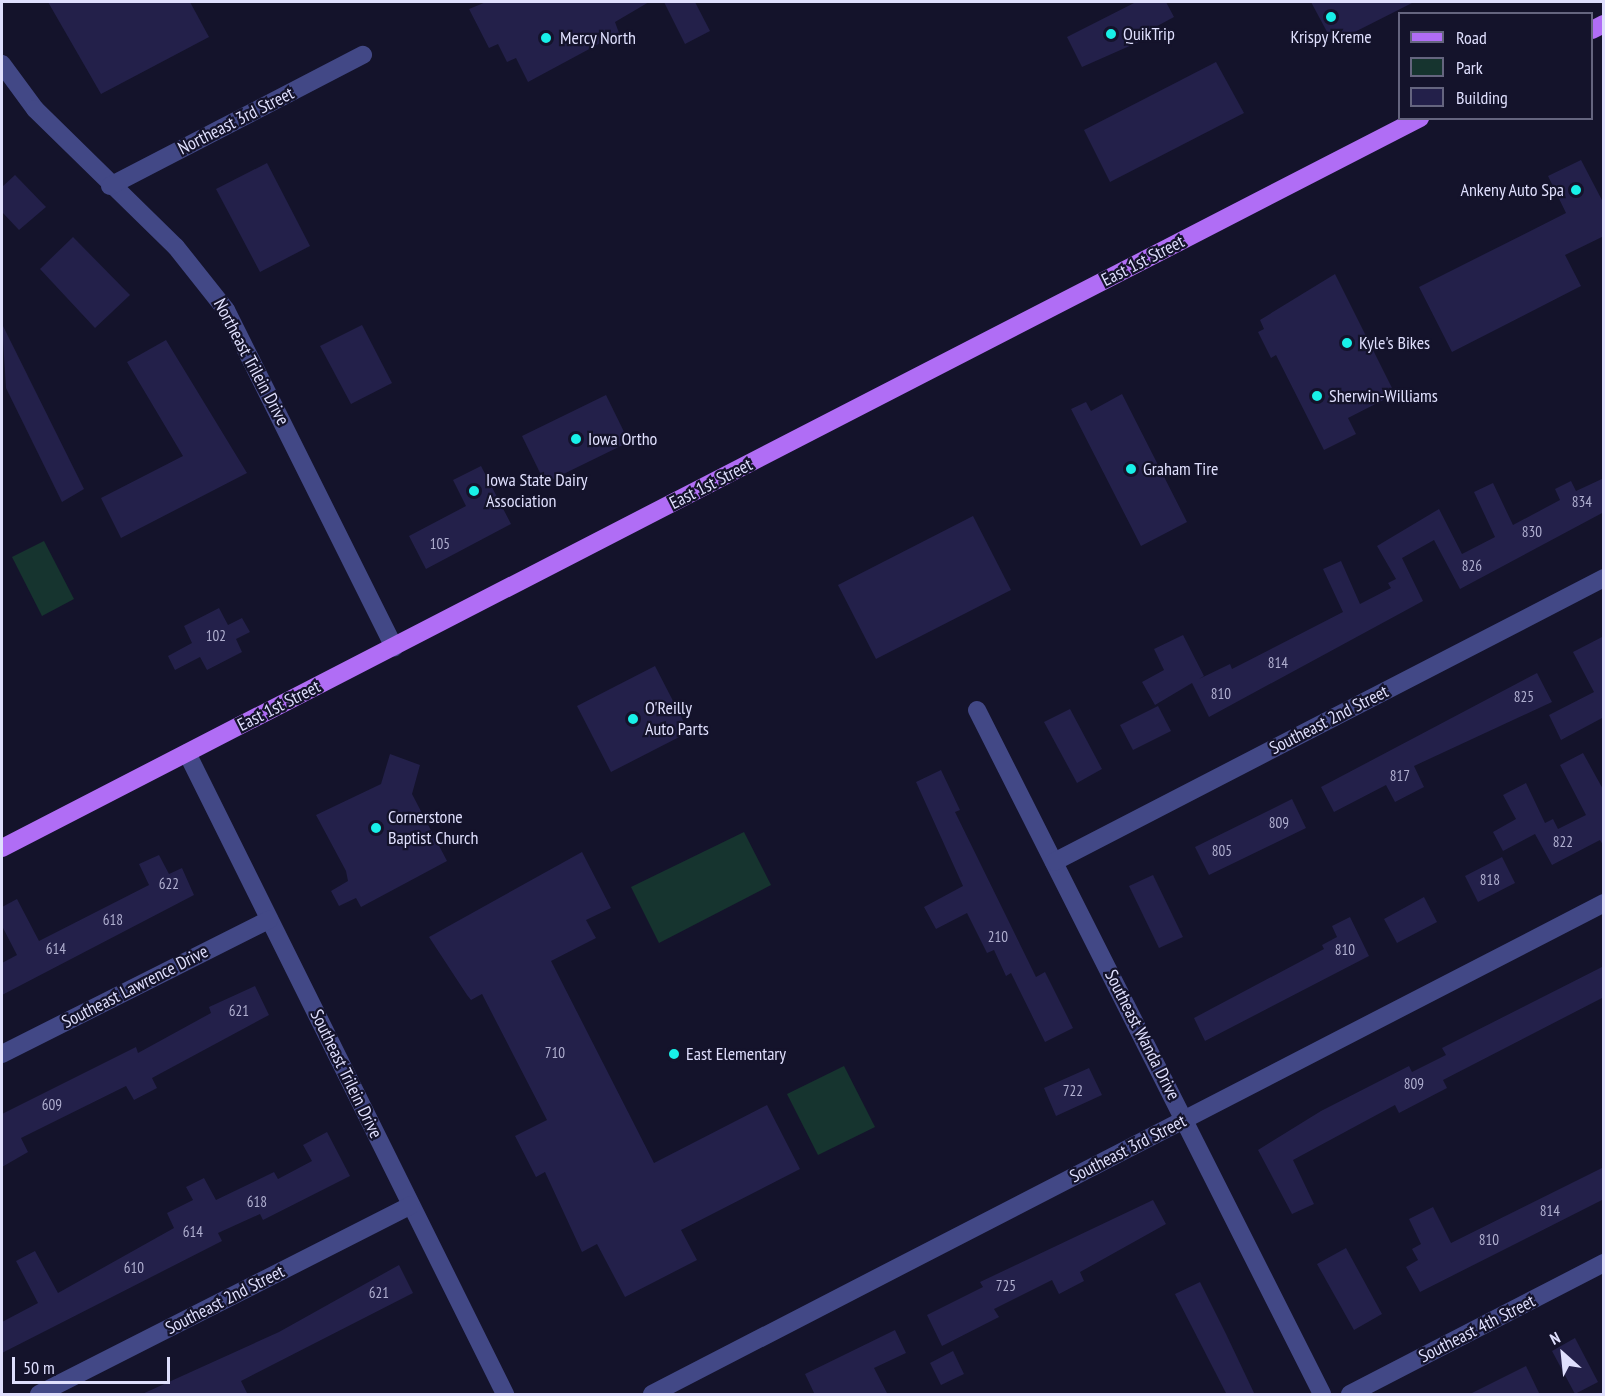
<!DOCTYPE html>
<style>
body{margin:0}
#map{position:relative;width:1605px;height:1396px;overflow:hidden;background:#14132b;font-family:"PT Sans Narrow",sans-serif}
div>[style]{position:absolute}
.green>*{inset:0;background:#16342f}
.building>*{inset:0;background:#23204a}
.minor>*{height:18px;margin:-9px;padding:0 9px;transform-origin:9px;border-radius:9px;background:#424886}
.major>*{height:18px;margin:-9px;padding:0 9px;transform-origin:9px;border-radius:9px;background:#b06df5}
.dots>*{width:16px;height:16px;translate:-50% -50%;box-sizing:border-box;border:3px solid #14132b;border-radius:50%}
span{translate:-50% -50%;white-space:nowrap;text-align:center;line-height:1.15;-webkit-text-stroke:4.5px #14132b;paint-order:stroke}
.number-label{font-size:15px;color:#b0afd0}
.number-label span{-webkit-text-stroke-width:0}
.poi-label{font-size:18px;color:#dfdffd}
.left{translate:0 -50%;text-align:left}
.right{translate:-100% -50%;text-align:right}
.street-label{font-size:18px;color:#dfdffd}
.frame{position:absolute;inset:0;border:3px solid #dfdffd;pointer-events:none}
.legend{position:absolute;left:1398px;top:12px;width:195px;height:108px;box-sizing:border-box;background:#14132b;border:2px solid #65657f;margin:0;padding:8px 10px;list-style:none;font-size:18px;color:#dfdffd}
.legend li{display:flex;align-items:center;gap:12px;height:30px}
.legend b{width:30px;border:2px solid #65657f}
.north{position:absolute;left:1533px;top:1324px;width:60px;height:60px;-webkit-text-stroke:4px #14132b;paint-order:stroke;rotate:333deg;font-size:16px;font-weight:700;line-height:24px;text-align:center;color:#dfdffd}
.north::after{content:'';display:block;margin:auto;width:21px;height:27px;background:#dfdffd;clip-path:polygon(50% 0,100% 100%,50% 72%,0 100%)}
.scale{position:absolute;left:12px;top:1357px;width:158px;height:27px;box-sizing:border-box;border:3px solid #dfdffd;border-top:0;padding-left:8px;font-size:18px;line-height:21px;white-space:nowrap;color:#dfdffd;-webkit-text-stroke:4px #14132b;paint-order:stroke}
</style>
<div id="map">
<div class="green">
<div style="clip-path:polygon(44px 541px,74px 599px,42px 616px,12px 557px)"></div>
<div style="clip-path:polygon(744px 832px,771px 885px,659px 943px,631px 887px)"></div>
<div style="clip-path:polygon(844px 1066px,875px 1127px,818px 1155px,787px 1094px)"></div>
</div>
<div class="building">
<div style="clip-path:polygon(48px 2px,190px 2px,209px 37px,101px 94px)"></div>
<div style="clip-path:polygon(486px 2px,649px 2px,615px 22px,619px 33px,528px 82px,516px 58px,507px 62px,498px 44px,489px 48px,469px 9px)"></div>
<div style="clip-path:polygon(664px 2px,695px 2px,710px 31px,685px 44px)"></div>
<div style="clip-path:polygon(1136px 2px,1166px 2px,1174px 17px,1148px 31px,1150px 37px,1082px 67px,1067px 37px)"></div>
<div style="clip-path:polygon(1311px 2px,1414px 2px,1333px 43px)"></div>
<div style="clip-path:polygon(1216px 62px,1244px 113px,1110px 182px,1084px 130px)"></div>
<div style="clip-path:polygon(1581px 160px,1604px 204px,1604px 236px,1565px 255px,1581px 286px,1452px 352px,1419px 287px,1566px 213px,1548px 176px)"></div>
<div style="clip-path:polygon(267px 163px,310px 246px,260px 272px,216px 189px)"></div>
<div style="clip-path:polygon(15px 175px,46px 207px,19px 230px,2px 212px,2px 187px)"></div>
<div style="clip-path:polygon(73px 237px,130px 295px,95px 328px,40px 269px)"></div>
<div style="clip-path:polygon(1335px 274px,1395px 394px,1348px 418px,1356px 434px,1324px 450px,1276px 355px,1271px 358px,1258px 332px,1264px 329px,1260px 320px)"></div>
<div style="clip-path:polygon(2px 324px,84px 489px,62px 502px,6px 388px)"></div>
<div style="clip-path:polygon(362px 325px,392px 383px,351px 404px,320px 346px)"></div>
<div style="clip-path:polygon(166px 340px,247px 473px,121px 538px,101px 498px,183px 456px,127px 362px)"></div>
<div style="clip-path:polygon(1122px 394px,1187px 522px,1141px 546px,1071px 409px,1086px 402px,1091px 411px)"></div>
<div style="clip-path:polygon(606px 395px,629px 442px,545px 483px,522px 436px)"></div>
<div style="clip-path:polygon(481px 466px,511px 524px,426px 569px,409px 536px,466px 506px,453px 480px)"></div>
<div style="clip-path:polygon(1604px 478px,1604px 512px,1460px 589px,1434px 540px,1402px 558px,1423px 601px,1209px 717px,1192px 683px,1155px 705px,1142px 682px,1164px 670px,1154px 649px,1183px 635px,1204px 676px,1199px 679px,1230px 664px,1232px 669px,1343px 612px,1323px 569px,1341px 561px,1360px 604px,1391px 588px,1388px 583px,1396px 579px,1377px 546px,1439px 509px,1462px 554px,1495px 537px,1474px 492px,1493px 483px,1513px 525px,1560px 500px,1555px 489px,1571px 481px,1576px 491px)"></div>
<div style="clip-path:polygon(973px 516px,1011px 590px,876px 659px,838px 585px)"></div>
<div style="clip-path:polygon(219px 608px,228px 625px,242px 618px,250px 632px,236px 639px,242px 652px,207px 670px,200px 657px,175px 670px,168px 656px,192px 643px,184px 626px)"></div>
<div style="clip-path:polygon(1604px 636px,1604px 717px,1561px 740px,1549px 715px,1594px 692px,1573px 652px)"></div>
<div style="clip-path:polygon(655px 666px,689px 732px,611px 772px,577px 706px)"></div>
<div style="clip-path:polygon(1537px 673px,1552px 702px,1414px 766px,1424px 787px,1395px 802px,1386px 785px,1334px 812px,1321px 787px)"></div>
<div style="clip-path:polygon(1158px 706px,1171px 731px,1133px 750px,1120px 725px)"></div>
<div style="clip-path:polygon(1070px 709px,1102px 769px,1077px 783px,1044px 722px)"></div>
<div style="clip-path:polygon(1583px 753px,1604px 791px,1604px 847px,1600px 840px,1552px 865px,1535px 834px,1503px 851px,1493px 832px,1516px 819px,1503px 795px,1526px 783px,1545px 823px,1553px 819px,1558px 829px,1586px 815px,1560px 765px)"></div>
<div style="clip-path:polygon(390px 754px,420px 765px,412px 794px,447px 861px,361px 907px,356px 898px,339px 906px,331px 891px,348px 881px,346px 871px,316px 815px,381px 784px)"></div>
<div style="clip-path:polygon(941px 770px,960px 810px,955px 812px,1036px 977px,1045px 972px,1073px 1028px,1045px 1042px,1011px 973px,1006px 976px,994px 950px,987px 953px,967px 913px,936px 929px,924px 907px,963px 886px,916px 782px)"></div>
<div style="clip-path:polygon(1292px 799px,1306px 828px,1209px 875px,1195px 847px)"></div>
<div style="clip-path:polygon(582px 852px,611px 908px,586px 920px,596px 938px,551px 961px,654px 1163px,767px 1105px,800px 1169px,681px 1230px,697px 1260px,625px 1297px,597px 1244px,582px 1252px,545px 1172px,536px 1177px,515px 1136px,547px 1120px,482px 994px,471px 1000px,467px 995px,429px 937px)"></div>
<div style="clip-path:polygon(159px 855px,169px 874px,182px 868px,194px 895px,2px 995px,2px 963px,17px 955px,2px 926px,2px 907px,17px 899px,39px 941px,149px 885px,139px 864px)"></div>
<div style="clip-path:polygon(1502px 857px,1515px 883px,1478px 902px,1465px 876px)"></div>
<div style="clip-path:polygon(1153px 875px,1183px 937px,1159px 948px,1129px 886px)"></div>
<div style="clip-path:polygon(1424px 897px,1437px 922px,1397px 943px,1384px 919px)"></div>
<div style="clip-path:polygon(1350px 917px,1369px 956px,1205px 1041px,1194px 1018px,1324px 949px,1322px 945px,1337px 937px,1332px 926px)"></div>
<div style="clip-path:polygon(1604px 966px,1604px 997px,1443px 1080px,1447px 1088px,1399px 1113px,1395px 1105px,1293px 1160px,1314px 1204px,1292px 1214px,1258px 1150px,1321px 1111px,1409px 1066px,1412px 1072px,1446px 1055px,1442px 1048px)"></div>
<div style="clip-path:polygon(255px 986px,269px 1015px,152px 1078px,157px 1088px,134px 1100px,126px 1086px,21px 1138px,28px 1152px,2px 1167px,2px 1114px,136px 1047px,138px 1053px,211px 1013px,209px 1007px)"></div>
<div style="clip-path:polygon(1089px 1068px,1102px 1095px,1056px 1116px,1044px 1088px)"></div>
<div style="clip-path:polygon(327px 1132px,350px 1176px,263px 1220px,260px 1214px,218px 1233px,222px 1241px,2px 1353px,2px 1322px,38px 1303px,16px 1261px,35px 1251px,58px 1293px,174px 1228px,167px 1213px,193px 1200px,186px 1187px,204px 1178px,216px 1200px,274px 1172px,278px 1179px,312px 1161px,303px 1145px)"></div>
<div style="clip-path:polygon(1604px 1167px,1604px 1199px,1420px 1292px,1406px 1267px,1418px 1260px,1412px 1249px,1421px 1244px,1409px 1219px,1433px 1207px,1451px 1243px)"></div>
<div style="clip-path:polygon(1153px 1200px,1166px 1224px,1080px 1272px,1084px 1281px,1059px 1294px,1052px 1280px,994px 1309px,999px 1317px,942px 1346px,927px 1315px,983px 1287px,980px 1282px)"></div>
<div style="clip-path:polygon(1346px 1248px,1382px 1314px,1354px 1330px,1317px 1264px)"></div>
<div style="clip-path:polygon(399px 1265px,413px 1293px,241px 1381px,248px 1395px,140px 1395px,279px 1332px)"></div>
<div style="clip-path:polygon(1200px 1282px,1226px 1334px,1255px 1395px,1227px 1395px,1175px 1294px)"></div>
<div style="clip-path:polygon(895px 1330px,906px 1353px,874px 1368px,888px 1395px,815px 1395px,805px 1374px)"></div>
<div style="clip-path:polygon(1575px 1338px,1598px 1382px,1575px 1394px,1552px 1351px)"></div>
<div style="clip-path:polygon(953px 1351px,964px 1374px,941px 1385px,930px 1363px)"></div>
<div style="clip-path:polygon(1526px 1366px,1540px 1395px,1468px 1395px)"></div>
</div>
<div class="minor">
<div style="left:2px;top:64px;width:56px;rotate:53.7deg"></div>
<div style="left:35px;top:109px;width:197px;rotate:44.4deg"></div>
<div style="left:176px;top:247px;width:80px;rotate:51.6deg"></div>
<div style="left:226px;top:310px;width:377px;rotate:63.5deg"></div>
<div style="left:110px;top:186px;width:285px;rotate:-27.4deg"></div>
<div style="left:977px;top:710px;width:766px;rotate:63.23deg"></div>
<div style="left:187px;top:753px;width:716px;rotate:63.61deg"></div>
<div style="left:1054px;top:862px;width:619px;rotate:-27.31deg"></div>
<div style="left:2px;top:1054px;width:299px;rotate:-26.7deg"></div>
<div style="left:39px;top:1394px;width:417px;rotate:-26.9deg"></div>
<div style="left:652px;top:1394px;width:1071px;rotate:-27.28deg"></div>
<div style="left:1350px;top:1394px;width:286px;rotate:-27.3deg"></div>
</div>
<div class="major">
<div style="left:1592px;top:30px;width:13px;rotate:-27deg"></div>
<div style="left:2px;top:848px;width:1595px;rotate:-27.24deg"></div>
</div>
<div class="dots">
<div style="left:1331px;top:17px;background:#18f0e8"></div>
<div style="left:1111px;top:34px;background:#18f0e8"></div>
<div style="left:546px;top:38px;background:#18f0e8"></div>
<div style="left:1576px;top:190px;background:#18f0e8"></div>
<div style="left:1347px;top:343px;background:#18f0e8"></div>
<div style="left:1317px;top:396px;background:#18f0e8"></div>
<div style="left:576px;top:439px;background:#18f0e8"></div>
<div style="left:1131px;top:469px;background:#18f0e8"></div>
<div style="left:474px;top:491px;background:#18f0e8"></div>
<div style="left:633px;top:719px;background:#18f0e8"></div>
<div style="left:376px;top:828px;background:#18f0e8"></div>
<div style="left:674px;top:1054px;background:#18f0e8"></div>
</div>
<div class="number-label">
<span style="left:1582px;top:502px">834</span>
<span style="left:1532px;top:532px">830</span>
<span style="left:440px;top:544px">105</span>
<span style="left:1472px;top:566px">826</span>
<span style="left:216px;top:636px">102</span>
<span style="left:1278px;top:663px">814</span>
<span style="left:1221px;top:694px">810</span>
<span style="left:1524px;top:697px">825</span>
<span style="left:1400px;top:776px">817</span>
<span style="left:1279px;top:823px">809</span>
<span style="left:1563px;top:842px">822</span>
<span style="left:1222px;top:851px">805</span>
<span style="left:1490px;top:880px">818</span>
<span style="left:169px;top:884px">622</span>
<span style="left:113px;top:920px">618</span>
<span style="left:998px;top:937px">210</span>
<span style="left:56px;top:949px">614</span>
<span style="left:1345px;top:950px">810</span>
<span style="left:239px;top:1011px">621</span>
<span style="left:555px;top:1053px">710</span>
<span style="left:1414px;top:1084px">809</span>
<span style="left:1073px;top:1091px">722</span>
<span style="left:52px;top:1105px">609</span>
<span style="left:257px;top:1202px">618</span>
<span style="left:1550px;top:1211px">814</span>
<span style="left:193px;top:1232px">614</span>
<span style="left:1489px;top:1240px">810</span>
<span style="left:134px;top:1268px">610</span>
<span style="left:1006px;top:1286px">725</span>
<span style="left:379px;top:1293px">621</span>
</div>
<div class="poi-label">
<span class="left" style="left:1123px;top:34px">QuikTrip</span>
<span style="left:1331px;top:37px">Krispy Kreme</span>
<span class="left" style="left:560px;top:38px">Mercy North</span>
<span class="right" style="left:1564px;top:190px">Ankeny Auto Spa</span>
<span class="left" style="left:1359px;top:343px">Kyle's Bikes</span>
<span class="left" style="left:1329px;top:396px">Sherwin-Williams</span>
<span class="left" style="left:588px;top:439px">Iowa Ortho</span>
<span class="left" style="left:1143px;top:469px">Graham Tire</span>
<span class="left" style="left:486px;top:491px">Iowa State Dairy<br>Association</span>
<span class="left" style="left:645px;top:719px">O'Reilly<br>Auto Parts</span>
<span class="left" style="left:388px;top:828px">Cornerstone<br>Baptist Church</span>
<span class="left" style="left:686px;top:1054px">East Elementary</span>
</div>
<div class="street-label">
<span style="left:236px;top:121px;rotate:-27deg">Northeast 3rd Street</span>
<span style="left:1143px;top:261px;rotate:-27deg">East 1st Street</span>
<span style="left:251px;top:362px;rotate:62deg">Northeast Trilein Drive</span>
<span style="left:711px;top:484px;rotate:-27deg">East 1st Street</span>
<span style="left:279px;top:706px;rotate:-27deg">East 1st Street</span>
<span style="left:1329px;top:720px;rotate:-27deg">Southeast 2nd Street</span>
<span style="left:135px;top:987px;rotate:-27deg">Southeast Lawrence Drive</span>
<span style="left:1142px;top:1035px;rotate:63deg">Southeast Wanda Drive</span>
<span style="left:346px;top:1074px;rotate:64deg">Southeast Trilein Drive</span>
<span style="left:1128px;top:1149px;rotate:-27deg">Southeast 3rd Street</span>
<span style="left:225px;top:1300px;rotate:-27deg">Southeast 2nd Street</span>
<span style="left:1477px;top:1329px;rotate:-27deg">Southeast 4th Street</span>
</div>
<div class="frame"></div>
<ul class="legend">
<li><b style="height:8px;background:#b06df5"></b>Road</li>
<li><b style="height:16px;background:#16342f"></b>Park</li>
<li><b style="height:16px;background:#23204a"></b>Building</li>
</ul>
<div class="north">N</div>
<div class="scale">50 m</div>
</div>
